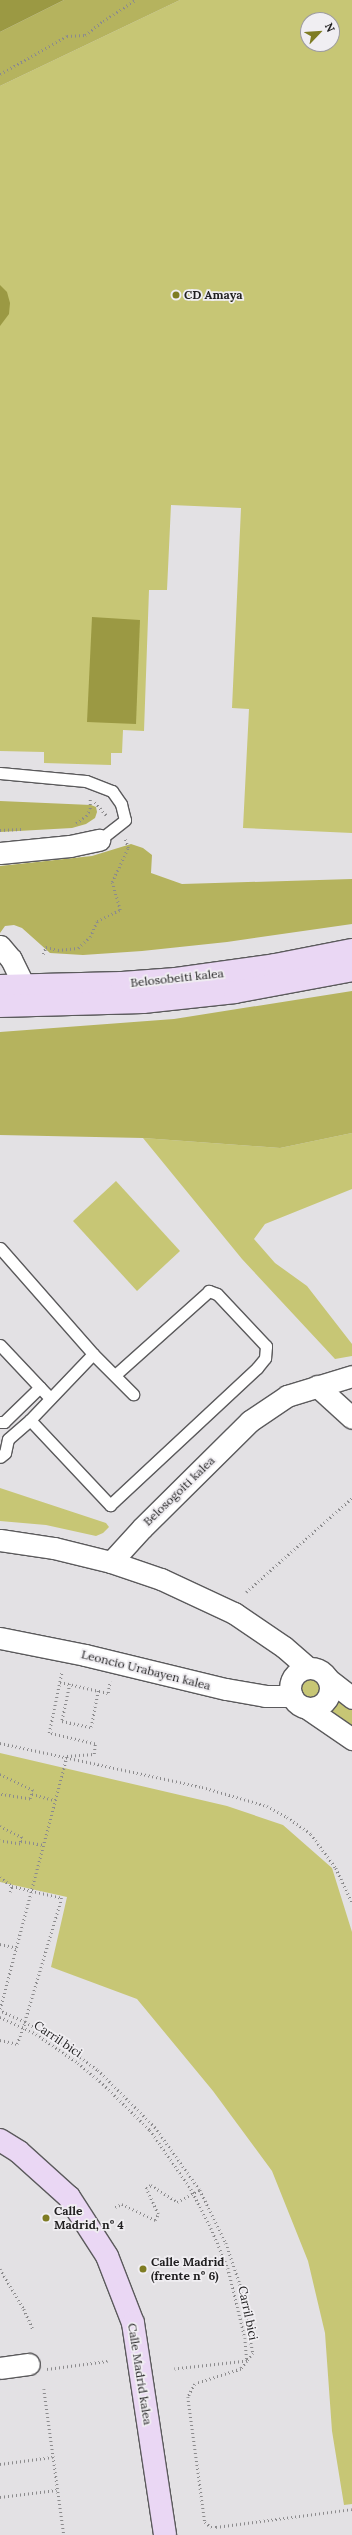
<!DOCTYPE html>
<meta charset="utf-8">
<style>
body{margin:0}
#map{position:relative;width:352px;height:2535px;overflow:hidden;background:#e3e1e4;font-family:Lora,serif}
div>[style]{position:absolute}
.green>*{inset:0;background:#c7c675}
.round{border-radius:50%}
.forest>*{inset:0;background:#b5b35e}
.water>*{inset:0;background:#9b9943}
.path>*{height:2.5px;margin-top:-1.25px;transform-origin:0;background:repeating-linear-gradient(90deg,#8c8b8d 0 1px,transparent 0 4px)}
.roads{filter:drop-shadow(1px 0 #5b5a5c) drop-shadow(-1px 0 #5b5a5c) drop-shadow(0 1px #5b5a5c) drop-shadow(0 -1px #5b5a5c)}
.lane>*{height:11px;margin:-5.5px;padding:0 5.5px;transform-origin:5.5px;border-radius:5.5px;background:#fff}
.street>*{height:21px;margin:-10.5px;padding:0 10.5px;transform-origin:10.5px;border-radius:10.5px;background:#fff}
.street>.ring{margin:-10.5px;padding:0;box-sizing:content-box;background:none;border:21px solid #fff;border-radius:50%}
.secondary>*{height:22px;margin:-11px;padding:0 11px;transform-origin:11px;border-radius:11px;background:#ead7f4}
.dots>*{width:11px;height:11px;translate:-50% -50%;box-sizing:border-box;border:2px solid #f0eef2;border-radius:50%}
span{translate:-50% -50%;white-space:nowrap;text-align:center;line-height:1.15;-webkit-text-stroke:3.5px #f0eef2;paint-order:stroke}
.poi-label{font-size:12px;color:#201f20;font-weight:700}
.left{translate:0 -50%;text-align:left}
.street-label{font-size:12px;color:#201f20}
.north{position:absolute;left:300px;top:12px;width:40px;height:40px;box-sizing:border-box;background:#f0eef2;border:1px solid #9d9b9e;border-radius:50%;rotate:65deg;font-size:11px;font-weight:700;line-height:16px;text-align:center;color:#201f20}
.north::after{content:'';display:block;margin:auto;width:14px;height:18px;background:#7e7c23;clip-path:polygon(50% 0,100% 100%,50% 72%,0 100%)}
</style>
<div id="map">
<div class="green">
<div style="clip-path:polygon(evenodd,180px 0,352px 0,352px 833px,243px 828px,249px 709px,232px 708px,241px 508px,171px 505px,167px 590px,149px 590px,144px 731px,123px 730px,122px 753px,111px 753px,111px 765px,44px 763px,44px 752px,0 751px,0 86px,180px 0,308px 20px,332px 20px,332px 44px,308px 44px,308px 20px)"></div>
<div style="clip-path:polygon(352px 1133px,352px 1189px,265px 1224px,254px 1239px,275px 1263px,307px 1286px,352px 1344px,352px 1356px,335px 1359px,242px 1259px,143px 1138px,280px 1148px)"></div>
<div style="clip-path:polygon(116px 1181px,180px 1251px,137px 1291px,73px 1221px)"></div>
<div style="clip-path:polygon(0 1488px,106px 1523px,109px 1527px,103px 1533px,96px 1536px,46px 1525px,0 1521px)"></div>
<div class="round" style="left:299px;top:1677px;width:22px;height:22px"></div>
<div style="clip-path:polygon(341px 1699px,352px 1708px,352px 1733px,328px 1715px)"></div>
<div style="clip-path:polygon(0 1753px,227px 1806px,283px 1825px,332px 1868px,352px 1932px,352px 2504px,344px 2505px,332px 2431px,325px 2333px,308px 2261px,272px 2171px,213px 2091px,137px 1999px,51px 1967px,67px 1897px,0 1882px)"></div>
</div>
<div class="forest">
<div style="clip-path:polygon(64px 0,180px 0,0 86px,0 32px)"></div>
<div style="clip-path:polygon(0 801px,91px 805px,96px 807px,97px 812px,95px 818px,86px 824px,72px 828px,0 832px)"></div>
<div style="clip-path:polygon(131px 844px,143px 848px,152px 855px,151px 873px,182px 884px,352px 879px,352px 924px,227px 942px,142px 951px,83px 955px,50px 953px,22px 928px,14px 925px,5px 926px,0 933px,0 866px,92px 856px)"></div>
<div style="clip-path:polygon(352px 991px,352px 1133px,280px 1148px,143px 1138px,0 1135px,0 1032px,174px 1019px)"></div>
</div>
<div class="water">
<div style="clip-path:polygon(0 0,64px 0,0 32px)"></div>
<div style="clip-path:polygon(0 285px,7px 292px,10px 303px,9px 314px,0 326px)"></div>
<div style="clip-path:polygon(92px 617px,140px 620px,136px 724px,87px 722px)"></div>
</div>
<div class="path">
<div style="left:0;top:74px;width:77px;rotate:-29.6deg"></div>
<div style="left:67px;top:36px;width:18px;rotate:-3deg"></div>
<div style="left:85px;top:35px;width:23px;rotate:-38deg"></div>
<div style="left:103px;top:21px;width:38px;rotate:-33deg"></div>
<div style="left:95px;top:802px;width:18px;rotate:49deg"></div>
<div style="left:76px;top:823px;width:12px;rotate:-35deg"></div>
<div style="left:86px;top:816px;width:8px;rotate:-60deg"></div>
<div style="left:90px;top:809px;width:10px;rotate:-90deg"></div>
<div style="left:0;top:830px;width:21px;rotate:-3deg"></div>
<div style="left:43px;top:954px;width:8px;rotate:-67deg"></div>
<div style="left:46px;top:947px;width:12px;rotate:14deg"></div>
<div style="left:58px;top:950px;width:20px;rotate:-6deg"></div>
<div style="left:78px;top:948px;width:16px;rotate:-43deg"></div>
<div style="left:90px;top:937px;width:17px;rotate:-66deg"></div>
<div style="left:97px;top:921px;width:25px;rotate:-26deg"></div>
<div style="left:120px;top:910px;width:29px;rotate:-106deg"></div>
<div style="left:112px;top:882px;width:38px;rotate:-65deg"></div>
<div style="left:128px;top:848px;width:9px;rotate:-108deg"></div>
<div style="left:246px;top:1592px;width:142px;rotate:-41.6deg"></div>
<div style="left:60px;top:1682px;width:49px;rotate:12.9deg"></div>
<div style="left:108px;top:1693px;width:12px;rotate:-81deg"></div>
<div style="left:70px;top:1684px;width:38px;rotate:102deg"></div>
<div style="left:62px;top:1721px;width:30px;rotate:12deg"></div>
<div style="left:91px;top:1727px;width:37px;rotate:-79deg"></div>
<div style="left:0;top:1743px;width:207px;rotate:12.3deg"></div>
<div style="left:202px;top:1787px;width:68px;rotate:16.3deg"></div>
<div style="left:267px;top:1806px;width:23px;rotate:29deg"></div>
<div style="left:287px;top:1817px;width:29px;rotate:35deg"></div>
<div style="left:311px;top:1834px;width:42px;rotate:53.7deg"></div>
<div style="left:336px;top:1868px;width:38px;rotate:65deg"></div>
<div style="left:0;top:1774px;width:37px;rotate:26deg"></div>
<div style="left:33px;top:1790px;width:9px;rotate:108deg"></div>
<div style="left:30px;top:1799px;width:30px;rotate:-171deg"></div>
<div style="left:32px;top:1794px;width:24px;rotate:15deg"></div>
<div style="left:0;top:1826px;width:25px;rotate:27deg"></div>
<div style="left:22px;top:1837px;width:7px;rotate:106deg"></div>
<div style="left:20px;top:1844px;width:20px;rotate:-171deg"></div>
<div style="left:21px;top:1841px;width:22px;rotate:10deg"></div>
<div style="left:0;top:1877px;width:15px;rotate:37deg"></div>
<div style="left:12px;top:1886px;width:51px;rotate:13.5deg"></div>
<div style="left:62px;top:1898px;width:129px;rotate:106.6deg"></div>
<div style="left:25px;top:2022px;width:27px;rotate:-156deg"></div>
<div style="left:10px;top:1892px;width:6px;rotate:-72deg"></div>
<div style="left:0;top:1944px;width:17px;rotate:13deg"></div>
<div style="left:0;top:2009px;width:262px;rotate:-75.2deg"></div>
<div style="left:67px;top:1756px;width:27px;rotate:-4deg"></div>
<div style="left:94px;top:1754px;width:10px;rotate:-84deg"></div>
<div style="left:95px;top:1744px;width:47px;rotate:-166.6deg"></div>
<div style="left:49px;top:1733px;width:63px;rotate:-78.2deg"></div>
<div style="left:0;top:2017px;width:40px;rotate:25deg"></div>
<div style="left:36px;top:2034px;width:51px;rotate:34.6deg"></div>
<div style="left:78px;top:2063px;width:33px;rotate:40deg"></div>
<div style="left:103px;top:2084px;width:66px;rotate:44.4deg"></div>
<div style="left:150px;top:2130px;width:72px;rotate:55.2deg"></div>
<div style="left:191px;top:2189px;width:44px;rotate:62.9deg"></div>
<div style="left:211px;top:2228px;width:43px;rotate:67deg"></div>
<div style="left:228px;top:2268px;width:72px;rotate:76.3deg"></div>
<div style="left:245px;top:2338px;width:23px;rotate:85deg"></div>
<div style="left:247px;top:2361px;width:10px;rotate:127deg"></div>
<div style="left:241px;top:2369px;width:48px;rotate:161.9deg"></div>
<div style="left:195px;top:2384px;width:15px;rotate:118deg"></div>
<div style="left:188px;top:2397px;width:126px;rotate:82.3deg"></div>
<div style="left:205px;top:2522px;width:8px;rotate:40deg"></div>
<div style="left:211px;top:2527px;width:5px"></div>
<div style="left:216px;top:2527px;width:137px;rotate:-7.5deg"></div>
<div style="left:0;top:2040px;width:17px;rotate:13deg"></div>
<div style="left:17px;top:2044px;width:23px;rotate:-70deg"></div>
<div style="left:25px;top:2022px;width:30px;rotate:28deg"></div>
<div style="left:51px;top:2036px;width:58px;rotate:35.9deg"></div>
<div style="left:98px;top:2070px;width:81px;rotate:45deg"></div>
<div style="left:155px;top:2127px;width:77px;rotate:54.5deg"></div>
<div style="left:200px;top:2190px;width:59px;rotate:63.9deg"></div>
<div style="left:226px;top:2243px;width:43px;rotate:71.1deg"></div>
<div style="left:240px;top:2284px;width:70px;rotate:79.3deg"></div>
<div style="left:253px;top:2353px;width:10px;rotate:127deg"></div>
<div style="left:247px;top:2361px;width:73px;rotate:173.7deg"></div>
<div style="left:115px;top:2207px;width:8px;rotate:-23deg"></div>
<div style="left:122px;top:2204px;width:37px;rotate:26deg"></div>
<div style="left:155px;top:2220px;width:7px;rotate:-63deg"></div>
<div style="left:158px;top:2214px;width:29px;rotate:-115deg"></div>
<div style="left:146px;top:2188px;width:6px;rotate:-31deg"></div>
<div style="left:151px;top:2185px;width:31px;rotate:33deg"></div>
<div style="left:177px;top:2202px;width:26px;rotate:-28deg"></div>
<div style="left:0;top:2269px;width:47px;rotate:59deg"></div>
<div style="left:24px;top:2309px;width:22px;rotate:66deg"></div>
<div style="left:47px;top:2369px;width:61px;rotate:-7.6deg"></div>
<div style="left:44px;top:2389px;width:147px;rotate:82.2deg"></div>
<div style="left:0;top:2464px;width:53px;rotate:-7.5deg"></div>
<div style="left:0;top:2497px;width:57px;rotate:-7deg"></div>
</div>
<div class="roads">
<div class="lane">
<div style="left:0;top:773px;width:86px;rotate:5.3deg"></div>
<div style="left:86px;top:781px;width:28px;rotate:21deg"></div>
<div style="left:112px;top:791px;width:16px;rotate:55deg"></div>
<div style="left:121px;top:804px;width:16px;rotate:76deg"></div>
<div style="left:125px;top:820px;width:33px;rotate:142deg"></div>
<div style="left:0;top:1248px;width:141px;rotate:48.7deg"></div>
<div style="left:93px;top:1354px;width:91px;rotate:133.7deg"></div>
<div style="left:30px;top:1420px;width:29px;rotate:139deg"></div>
<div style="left:8px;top:1439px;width:14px;rotate:102deg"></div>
<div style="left:5px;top:1453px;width:6px;rotate:141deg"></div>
<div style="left:0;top:1345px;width:73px;rotate:46.7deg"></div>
<div style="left:93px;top:1354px;width:57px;rotate:45deg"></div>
<div style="left:30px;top:1420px;width:117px;rotate:46.7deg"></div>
<div style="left:110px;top:1505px;width:201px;rotate:-43deg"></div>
<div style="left:257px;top:1368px;width:13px;rotate:-51deg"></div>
<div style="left:265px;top:1358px;width:12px;rotate:-85deg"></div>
<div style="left:266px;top:1346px;width:71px;rotate:-133.3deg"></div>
<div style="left:217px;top:1294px;width:9px;rotate:-159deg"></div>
<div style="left:209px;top:1291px;width:126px;rotate:138.2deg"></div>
<div style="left:0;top:1422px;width:4px"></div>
<div style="left:4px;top:1422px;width:50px;rotate:-44.2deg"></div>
</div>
<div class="street">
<div style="left:0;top:853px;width:70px;rotate:-5.7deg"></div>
<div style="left:70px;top:846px;width:30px;rotate:-12deg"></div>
<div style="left:0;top:946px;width:17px;rotate:50deg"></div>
<div style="left:11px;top:959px;width:30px;rotate:64deg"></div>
<div style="left:317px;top:1386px;width:47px;rotate:42.4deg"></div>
<div style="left:0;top:1540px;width:55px;rotate:8.4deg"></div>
<div style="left:54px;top:1548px;width:59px;rotate:13.8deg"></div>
<div style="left:111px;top:1562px;width:53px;rotate:18.8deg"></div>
<div style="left:161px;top:1579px;width:81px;rotate:25deg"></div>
<div style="left:234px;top:1613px;width:60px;rotate:34.2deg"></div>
<div style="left:284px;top:1647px;width:32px;rotate:41deg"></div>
<div style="left:111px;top:1562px;width:46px;rotate:-47.6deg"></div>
<div style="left:142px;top:1528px;width:152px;rotate:-44.7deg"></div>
<div style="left:250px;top:1421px;width:45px;rotate:-34deg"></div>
<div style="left:287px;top:1396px;width:68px;rotate:-17.1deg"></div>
<div style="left:0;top:1638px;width:87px;rotate:11.3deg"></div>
<div style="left:85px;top:1655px;width:145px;rotate:13.6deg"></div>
<div style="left:226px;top:1689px;width:40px;rotate:10deg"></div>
<div style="left:265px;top:1696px;width:27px"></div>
<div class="ring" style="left:290px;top:1668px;width:19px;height:19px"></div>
<div style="left:328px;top:1679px;width:31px;rotate:38deg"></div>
<div style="left:307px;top:1708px;width:55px;rotate:34.6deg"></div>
<div style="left:0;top:2368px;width:29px;rotate:-8deg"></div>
</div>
<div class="secondary">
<div style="left:0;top:986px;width:122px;rotate:-1.4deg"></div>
<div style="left:122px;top:983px;width:54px;rotate:-4.2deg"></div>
<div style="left:176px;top:979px;width:100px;rotate:-8deg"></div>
<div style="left:275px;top:965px;width:78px;rotate:-11deg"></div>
<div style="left:0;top:1006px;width:143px;rotate:-1.6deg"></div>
<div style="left:143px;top:1002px;width:93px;rotate:-6.2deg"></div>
<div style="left:235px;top:992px;width:119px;rotate:-10.6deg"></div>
<div style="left:0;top:2140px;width:22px;rotate:32deg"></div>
<div style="left:19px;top:2152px;width:67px;rotate:42deg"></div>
<div style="left:69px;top:2197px;width:70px;rotate:57.2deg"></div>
<div style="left:107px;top:2256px;width:72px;rotate:68.8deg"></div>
<div style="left:133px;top:2323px;width:214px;rotate:81.4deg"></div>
</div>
</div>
<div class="dots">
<div style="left:176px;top:295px;background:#7e7c23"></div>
<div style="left:46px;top:2218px;background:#7e7c23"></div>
<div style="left:143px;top:2269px;background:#7e7c23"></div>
</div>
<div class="poi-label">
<span class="left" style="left:184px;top:295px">CD Amaya</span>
<span class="left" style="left:54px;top:2218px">Calle<br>Madrid, nº 4</span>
<span class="left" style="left:151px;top:2269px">Calle Madrid<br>(frente nº 6)</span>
</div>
<div class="street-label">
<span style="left:177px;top:978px;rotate:-6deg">Belosobeiti kalea</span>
<span style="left:179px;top:1491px;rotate:-44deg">Belosogoiti kalea</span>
<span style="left:146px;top:1670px;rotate:14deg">Leoncio Urabayen kalea</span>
<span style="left:58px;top:2039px;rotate:34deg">Carril bici</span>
<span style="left:248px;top:2313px;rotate:78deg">Carril bici</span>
<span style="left:140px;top:2374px;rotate:81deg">Calle Madrid kalea</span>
</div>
<div class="north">N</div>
</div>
